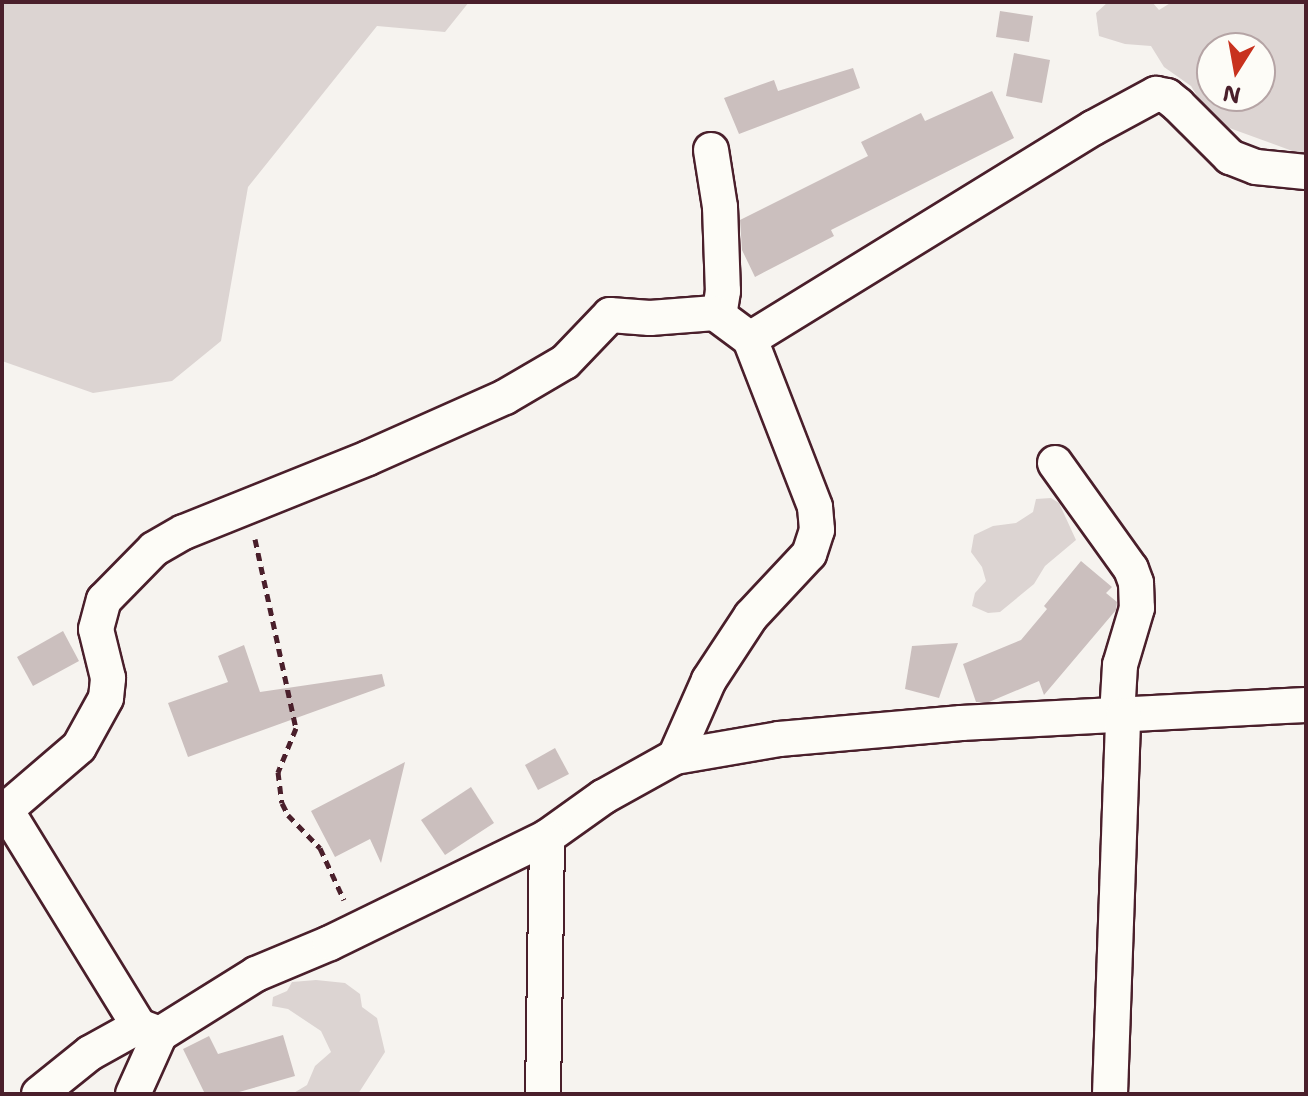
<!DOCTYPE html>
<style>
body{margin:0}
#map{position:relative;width:1308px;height:1096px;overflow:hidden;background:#f6f3ef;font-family:"Shantell Sans",sans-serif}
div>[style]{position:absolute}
.green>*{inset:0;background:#dcd4d2}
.building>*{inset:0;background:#cbbfbe}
.path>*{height:5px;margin-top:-2.5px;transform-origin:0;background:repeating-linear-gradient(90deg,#4a1f2b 0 8px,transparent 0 14px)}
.roads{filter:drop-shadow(2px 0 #4a1f2b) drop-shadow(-2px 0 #4a1f2b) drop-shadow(0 2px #4a1f2b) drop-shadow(0 -2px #4a1f2b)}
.minor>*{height:34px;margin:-17px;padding:0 17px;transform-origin:17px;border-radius:17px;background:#fdfcf7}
span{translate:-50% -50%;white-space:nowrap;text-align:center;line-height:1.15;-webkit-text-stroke:6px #fdfcf7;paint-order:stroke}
.frame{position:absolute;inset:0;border:4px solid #4a1f2b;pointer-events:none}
.north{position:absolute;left:1196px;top:32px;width:80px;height:80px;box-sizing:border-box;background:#fdfcf7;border:2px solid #b5a4a5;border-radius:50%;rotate:191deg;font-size:22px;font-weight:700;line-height:32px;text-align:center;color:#4a1f2b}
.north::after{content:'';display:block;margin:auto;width:28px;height:36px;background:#c8321e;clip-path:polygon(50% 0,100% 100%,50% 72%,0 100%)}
</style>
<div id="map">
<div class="green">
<div style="clip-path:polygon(2px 2px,469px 2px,445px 32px,377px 26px,248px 187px,221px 341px,172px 381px,93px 393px,2px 361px)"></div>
<div style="clip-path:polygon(evenodd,1108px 2px,1152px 2px,1159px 10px,1172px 2px,1306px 2px,1306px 156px,1213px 122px,1191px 86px,1164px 67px,1151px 46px,1125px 44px,1099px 36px,1096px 13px,1108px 2px,1212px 48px,1260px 48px,1260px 96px,1212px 96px,1212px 48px)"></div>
<div style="clip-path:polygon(1051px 498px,1059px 503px,1076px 540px,1045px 566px,1034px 584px,1000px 612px,988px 613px,972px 606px,975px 593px,986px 581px,982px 567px,971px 552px,974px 535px,993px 526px,1016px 523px,1033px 512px,1036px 499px)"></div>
<div style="clip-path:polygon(316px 980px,345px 983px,360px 994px,362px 1007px,377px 1018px,385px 1052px,358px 1094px,292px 1094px,307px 1085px,315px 1066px,331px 1052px,321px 1031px,288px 1009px,272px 1006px,273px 997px,287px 991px,292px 982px)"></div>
</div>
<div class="building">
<div style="clip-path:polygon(1000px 11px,1033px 16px,1029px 42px,996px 37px)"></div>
<div style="clip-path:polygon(1014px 53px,1050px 60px,1042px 103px,1006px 96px)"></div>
<div style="clip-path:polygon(853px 68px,860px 88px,739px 134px,724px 98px,774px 80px,778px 91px)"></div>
<div style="clip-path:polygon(992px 91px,1014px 138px,831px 230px,834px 236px,755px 277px,742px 250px,740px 220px,868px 156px,861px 142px,921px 113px,925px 121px)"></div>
<div style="clip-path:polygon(1081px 561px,1112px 587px,1106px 593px,1117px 602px,1116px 610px,1044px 695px,1039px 681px,989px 702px,976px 702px,963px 664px,1021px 640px,1047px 609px,1044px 606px)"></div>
<div style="clip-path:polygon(63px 631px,79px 661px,33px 686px,17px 657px)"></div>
<div style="clip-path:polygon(958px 643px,939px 698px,905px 689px,912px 646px)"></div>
<div style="clip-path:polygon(244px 645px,260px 692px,382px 674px,385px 686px,188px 757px,168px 703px,228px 682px,218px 656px)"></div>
<div style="clip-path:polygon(555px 748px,569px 774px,538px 790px,525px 765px)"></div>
<div style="clip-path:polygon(405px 762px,381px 863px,370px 839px,335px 857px,311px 811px)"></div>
<div style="clip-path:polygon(471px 787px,494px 823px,445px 855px,421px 820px)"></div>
<div style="clip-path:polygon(283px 1035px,295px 1076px,232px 1094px,205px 1094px,183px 1049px,209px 1036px,218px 1054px)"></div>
</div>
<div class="path">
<div style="left:255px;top:539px;width:193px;rotate:77.8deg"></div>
<div style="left:296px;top:728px;width:48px;rotate:112.2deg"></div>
<div style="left:278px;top:772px;width:31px;rotate:83deg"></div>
<div style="left:282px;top:803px;width:13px;rotate:63deg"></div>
<div style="left:288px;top:815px;width:46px;rotate:45.9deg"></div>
<div style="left:320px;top:848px;width:57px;rotate:65.2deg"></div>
</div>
<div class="roads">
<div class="minor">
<div style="left:711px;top:150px;width:58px;rotate:81deg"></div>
<div style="left:720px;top:207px;width:84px;rotate:88deg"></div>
<div style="left:723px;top:291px;width:24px;rotate:99deg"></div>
<div style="left:750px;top:339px;width:403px;rotate:-31.6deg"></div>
<div style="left:1093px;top:128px;width:72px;rotate:-28.4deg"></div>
<div style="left:1156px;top:94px;width:11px;rotate:10deg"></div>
<div style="left:1167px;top:96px;width:14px;rotate:39deg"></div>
<div style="left:1178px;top:105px;width:74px;rotate:45deg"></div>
<div style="left:1230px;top:157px;width:28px;rotate:21deg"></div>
<div style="left:1256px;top:167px;width:50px;rotate:5.7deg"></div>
<div style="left:1055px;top:463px;width:130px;rotate:54.4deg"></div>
<div style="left:1131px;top:569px;width:15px;rotate:70deg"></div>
<div style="left:1136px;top:583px;width:25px;rotate:88deg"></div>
<div style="left:1137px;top:608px;width:59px;rotate:106.6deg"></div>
<div style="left:1120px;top:665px;width:50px;rotate:93.4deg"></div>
<div style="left:6px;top:810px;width:254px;rotate:58.4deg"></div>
<div style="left:2px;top:813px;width:101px;rotate:-40.6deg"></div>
<div style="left:79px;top:747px;width:56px;rotate:-61.1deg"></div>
<div style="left:106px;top:698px;width:20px;rotate:-84deg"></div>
<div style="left:108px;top:678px;width:50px;rotate:-103.8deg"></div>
<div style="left:96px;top:629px;width:30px;rotate:-75deg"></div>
<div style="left:104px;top:600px;width:71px;rotate:-45.6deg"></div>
<div style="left:154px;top:549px;width:34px;rotate:-30deg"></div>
<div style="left:184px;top:532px;width:198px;rotate:-21.9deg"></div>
<div style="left:368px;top:458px;width:150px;rotate:-24deg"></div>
<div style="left:505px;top:397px;width:69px;rotate:-30.3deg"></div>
<div style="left:565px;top:362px;width:65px;rotate:-46.2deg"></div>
<div style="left:610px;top:315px;width:40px;rotate:4.3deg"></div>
<div style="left:650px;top:318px;width:65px;rotate:-4.4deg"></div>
<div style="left:715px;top:313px;width:44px;rotate:36.6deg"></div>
<div style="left:750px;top:339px;width:180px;rotate:68.8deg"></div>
<div style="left:815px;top:507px;width:23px;rotate:85deg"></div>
<div style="left:817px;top:530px;width:25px;rotate:108deg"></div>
<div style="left:809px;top:554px;width:85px;rotate:133.1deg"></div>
<div style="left:751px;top:616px;width:77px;rotate:123.3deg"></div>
<div style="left:709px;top:680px;width:84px;rotate:113.8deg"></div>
<div style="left:39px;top:1094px;width:65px;rotate:-38.8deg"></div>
<div style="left:90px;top:1053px;width:56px;rotate:-28.9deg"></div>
<div style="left:139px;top:1026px;width:22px;rotate:21deg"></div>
<div style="left:133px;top:1094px;width:66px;rotate:-65.8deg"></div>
<div style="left:160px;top:1034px;width:113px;rotate:-32deg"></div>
<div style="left:256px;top:974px;width:80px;rotate:-22.7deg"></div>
<div style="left:330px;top:943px;width:242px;rotate:-26deg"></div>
<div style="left:547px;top:837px;width:69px;rotate:-35.5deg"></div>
<div style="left:603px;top:797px;width:82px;rotate:-29.1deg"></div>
<div style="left:675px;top:757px;width:106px;rotate:-9.8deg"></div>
<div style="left:779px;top:739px;width:183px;rotate:-5deg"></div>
<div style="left:961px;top:723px;width:345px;rotate:-3deg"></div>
<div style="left:543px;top:1094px;width:257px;rotate:-89.1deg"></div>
<div style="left:1110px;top:1094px;width:379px;rotate:-88deg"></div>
</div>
</div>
<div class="frame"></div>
<div class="north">N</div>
</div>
